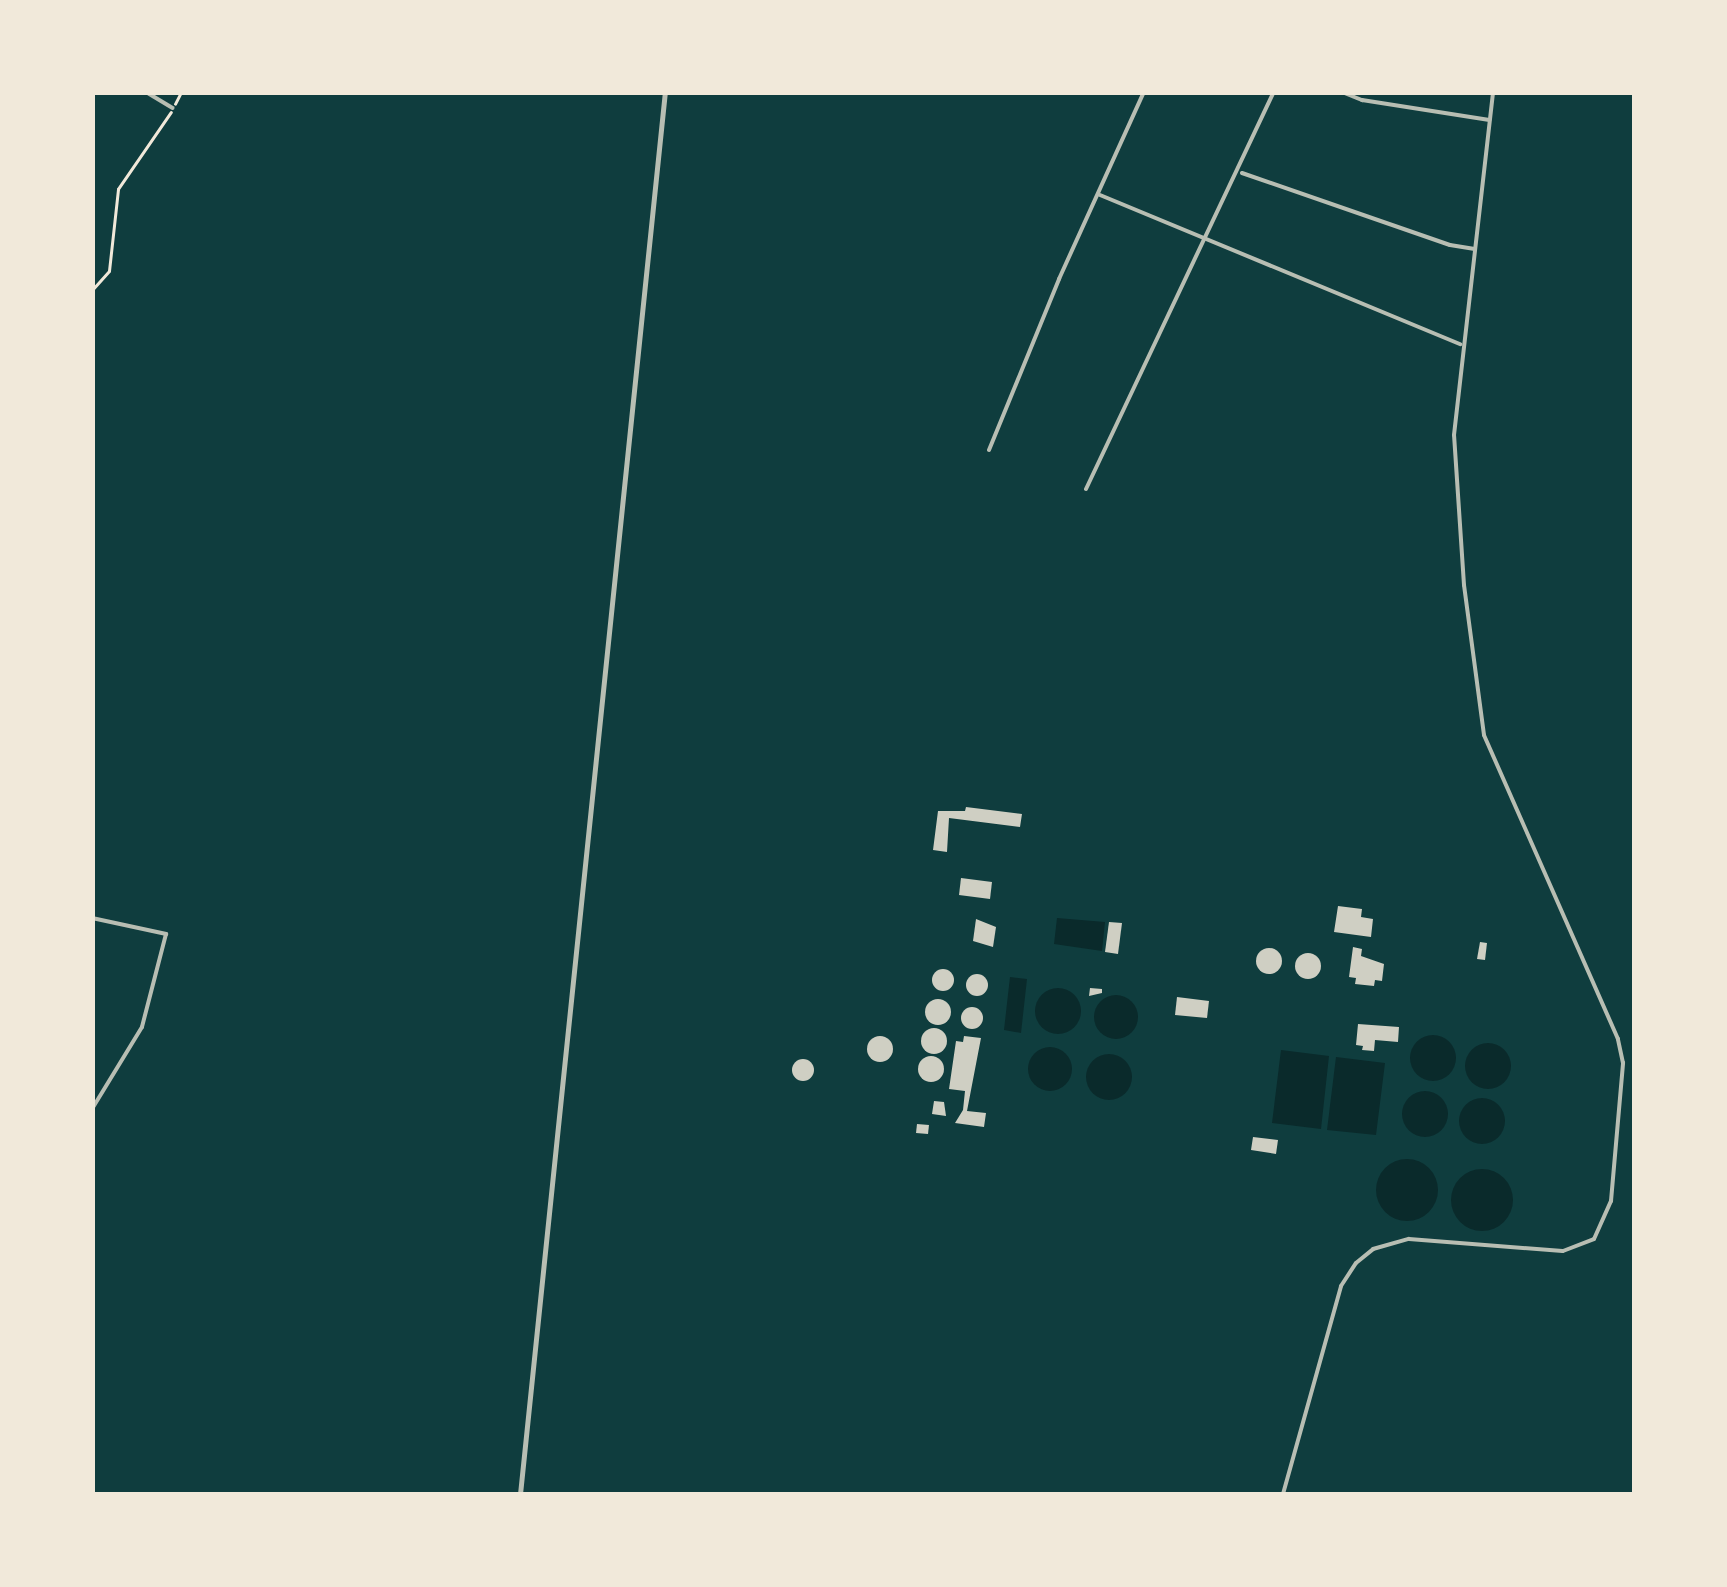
<!DOCTYPE html>
<style>
body{margin:0}
#map{position:relative;width:1727px;height:1587px;overflow:hidden;background:#0f3d3e;font-family:Georgia,serif}
div>[style]{position:absolute}
.water>*{inset:0;background:#0a2a2b}
.round{border-radius:50%}
.building>*{inset:0;background:#cfcfc3}
.path>*{height:2.5px;margin:-1.25px;padding:0 1.25px;transform-origin:1.25px;border-radius:1.25px;background:#f1e9da}
.minor>*{height:4px;margin:-2px;padding:0 2px;transform-origin:2px;border-radius:2px;background:#b8beb3}
.tertiary>*{height:5px;margin:-2.5px;padding:0 2.5px;transform-origin:2.5px;border-radius:2.5px;background:#b8beb3}
span{translate:-50% -50%;white-space:nowrap;text-align:center;line-height:1.15;-webkit-text-stroke:10px #f1e9da;paint-order:stroke}
.frame{position:absolute;inset:0;border:95px solid #f1e9da;pointer-events:none}
</style>
<div id="map">
<div class="water">
<div style="clip-path:polygon(1057px 918px,1105px 922px,1102px 951px,1054px 944px)"></div>
<div style="clip-path:polygon(1010px 977px,1027px 979px,1021px 1033px,1004px 1030px)"></div>
<div class="round" style="left:1035px;top:988px;width:46px;height:46px"></div>
<div class="round" style="left:1094px;top:995px;width:44px;height:44px"></div>
<div class="round" style="left:1410px;top:1035px;width:46px;height:46px"></div>
<div class="round" style="left:1465px;top:1043px;width:46px;height:46px"></div>
<div class="round" style="left:1028px;top:1047px;width:44px;height:44px"></div>
<div style="clip-path:polygon(1281px 1050px,1329px 1056px,1321px 1129px,1272px 1123px)"></div>
<div class="round" style="left:1086px;top:1054px;width:46px;height:46px"></div>
<div style="clip-path:polygon(1336px 1057px,1385px 1063px,1376px 1135px,1327px 1130px)"></div>
<div class="round" style="left:1402px;top:1091px;width:46px;height:46px"></div>
<div class="round" style="left:1459px;top:1098px;width:46px;height:46px"></div>
<div class="round" style="left:1376px;top:1159px;width:62px;height:62px"></div>
<div class="round" style="left:1451px;top:1169px;width:62px;height:62px"></div>
</div>
<div class="building">
<div style="clip-path:polygon(966px 807px,1022px 814px,1020px 827px,949px 818px,947px 852px,933px 850px,938px 811px,965px 811px)"></div>
<div style="clip-path:polygon(961px 878px,992px 882px,990px 899px,959px 895px)"></div>
<div style="clip-path:polygon(1338px 906px,1362px 909px,1361px 917px,1373px 919px,1371px 937px,1334px 932px)"></div>
<div style="clip-path:polygon(976px 919px,996px 927px,993px 947px,973px 941px)"></div>
<div style="clip-path:polygon(1109px 922px,1122px 923px,1118px 954px,1105px 952px)"></div>
<div style="clip-path:polygon(1480px 942px,1487px 943px,1485px 960px,1477px 959px)"></div>
<div style="clip-path:polygon(1353px 947px,1362px 949px,1361px 956px,1384px 964px,1382px 981px,1375px 980px,1374px 986px,1355px 984px,1356px 978px,1349px 977px)"></div>
<div class="round" style="left:1256px;top:948px;width:26px;height:26px"></div>
<div class="round" style="left:1295px;top:953px;width:26px;height:26px"></div>
<div class="round" style="left:932px;top:969px;width:22px;height:22px"></div>
<div class="round" style="left:966px;top:974px;width:22px;height:22px"></div>
<div style="clip-path:polygon(1090px 988px,1102px 989px,1102px 993px,1089px 996px)"></div>
<div style="clip-path:polygon(1177px 997px,1209px 1001px,1207px 1018px,1175px 1015px)"></div>
<div class="round" style="left:925px;top:999px;width:26px;height:26px"></div>
<div class="round" style="left:961px;top:1007px;width:22px;height:22px"></div>
<div style="clip-path:polygon(1358px 1024px,1399px 1027px,1398px 1042px,1375px 1040px,1374px 1051px,1362px 1050px,1363px 1046px,1356px 1045px)"></div>
<div class="round" style="left:921px;top:1028px;width:26px;height:26px"></div>
<div style="clip-path:polygon(964px 1036px,981px 1038px,967px 1111px,986px 1113px,984px 1127px,955px 1123px,963px 1110px,965px 1091px,949px 1089px,956px 1041px,963px 1042px)"></div>
<div class="round" style="left:867px;top:1036px;width:26px;height:26px"></div>
<div class="round" style="left:918px;top:1056px;width:26px;height:26px"></div>
<div class="round" style="left:792px;top:1059px;width:22px;height:22px"></div>
<div style="clip-path:polygon(934px 1101px,944px 1102px,946px 1116px,932px 1114px)"></div>
<div style="clip-path:polygon(917px 1124px,929px 1125px,928px 1134px,916px 1133px)"></div>
<div style="clip-path:polygon(1253px 1137px,1278px 1140px,1276px 1154px,1251px 1150px)"></div>
</div>
<div class="path">
<div style="left:175px;top:104px;width:13px;rotate:-63deg"></div>
<div style="left:92px;top:290px;width:25px;rotate:-48deg"></div>
<div style="left:109px;top:271px;width:82px;rotate:-83.7deg"></div>
<div style="left:118px;top:189px;width:93px;rotate:-55.5deg"></div>
</div>
<div class="minor">
<div style="left:146px;top:92px;width:31px;rotate:31deg"></div>
<div style="left:1342px;top:92px;width:22px;rotate:22deg"></div>
<div style="left:1362px;top:100px;width:129px;rotate:8.9deg"></div>
<div style="left:1242px;top:173px;width:220px;rotate:19.1deg"></div>
<div style="left:1450px;top:245px;width:25px;rotate:9deg"></div>
<div style="left:1100px;top:195px;width:390px;rotate:22.5deg"></div>
<div style="left:989px;top:450px;width:185px;rotate:-67.7deg"></div>
<div style="left:1059px;top:279px;width:205px;rotate:-65.6deg"></div>
<div style="left:1086px;top:489px;width:439px;rotate:-64.7deg"></div>
<div style="left:92px;top:918px;width:76px;rotate:12.2deg"></div>
<div style="left:166px;top:934px;width:96px;rotate:104.5deg"></div>
<div style="left:142px;top:1027px;width:96px;rotate:121.4deg"></div>
<div style="left:1283px;top:1494px;width:216px;rotate:-74.4deg"></div>
<div style="left:1341px;top:1286px;width:27px;rotate:-57deg"></div>
<div style="left:1356px;top:1263px;width:22px;rotate:-39deg"></div>
<div style="left:1373px;top:1249px;width:37px;rotate:-16deg"></div>
<div style="left:1409px;top:1239px;width:154px;rotate:4.5deg"></div>
<div style="left:1563px;top:1251px;width:33px;rotate:-21deg"></div>
<div style="left:1594px;top:1239px;width:42px;rotate:-65.9deg"></div>
<div style="left:1611px;top:1201px;width:139px;rotate:-85deg"></div>
<div style="left:1623px;top:1063px;width:25px;rotate:-102deg"></div>
<div style="left:1618px;top:1039px;width:332px;rotate:-113.8deg"></div>
<div style="left:1484px;top:735px;width:151px;rotate:-97.6deg"></div>
<div style="left:1464px;top:585px;width:150px;rotate:-93.8deg"></div>
<div style="left:1454px;top:435px;width:345px;rotate:-83.5deg"></div>
</div>
<div class="tertiary">
<div style="left:520px;top:1494px;width:1409px;rotate:-84.1deg"></div>
</div>
<div class="frame"></div>
</div>
